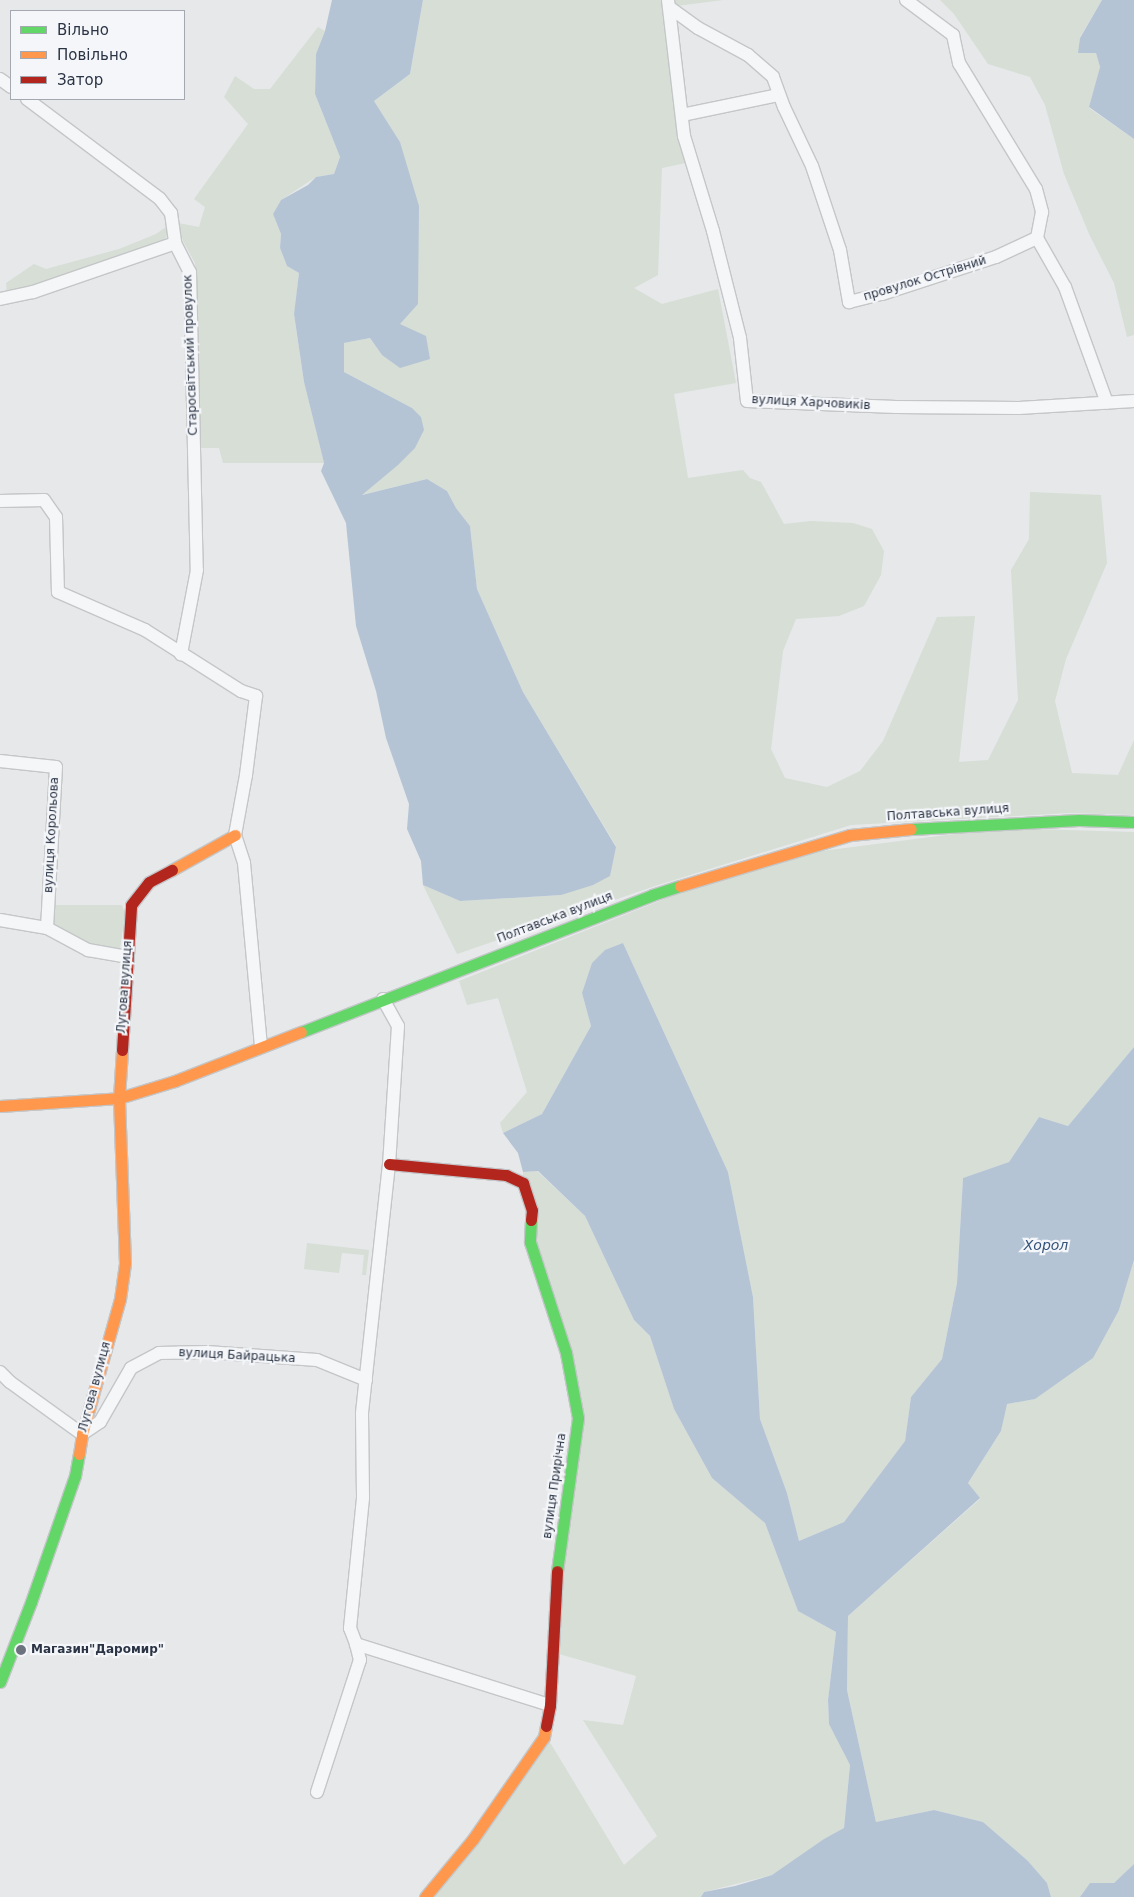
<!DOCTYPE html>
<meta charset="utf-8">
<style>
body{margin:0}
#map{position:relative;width:1134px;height:1897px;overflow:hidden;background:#e6e8ea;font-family:"DejaVu Sans",sans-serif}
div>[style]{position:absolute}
.green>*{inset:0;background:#d6ded6}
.water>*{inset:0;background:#b4c4d5}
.roads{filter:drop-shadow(1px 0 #c4c6c8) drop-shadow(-1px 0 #c4c6c8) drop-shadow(0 1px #c4c6c8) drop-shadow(0 -1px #c4c6c8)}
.street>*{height:12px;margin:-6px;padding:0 6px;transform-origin:6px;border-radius:6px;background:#f5f6f7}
.fast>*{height:11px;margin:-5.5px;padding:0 5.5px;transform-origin:5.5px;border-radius:5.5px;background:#63d668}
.slow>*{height:11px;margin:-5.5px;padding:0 5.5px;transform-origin:5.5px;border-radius:5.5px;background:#ff974d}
.jam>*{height:11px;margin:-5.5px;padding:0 5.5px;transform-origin:5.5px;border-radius:5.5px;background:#b3261e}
.dots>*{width:14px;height:14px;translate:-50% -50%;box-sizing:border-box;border:2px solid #f4f6f9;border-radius:50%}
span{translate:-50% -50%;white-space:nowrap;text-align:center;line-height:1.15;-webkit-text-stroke:4.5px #f4f6f9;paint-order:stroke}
.street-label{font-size:12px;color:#2b3445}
.poi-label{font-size:12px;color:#2b3445;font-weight:700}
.left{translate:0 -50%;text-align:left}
.water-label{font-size:14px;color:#34527a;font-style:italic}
.legend{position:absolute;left:10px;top:10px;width:175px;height:90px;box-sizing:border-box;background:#f4f6f9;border:1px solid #a4a8b1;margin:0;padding:6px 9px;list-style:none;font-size:15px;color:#2b3445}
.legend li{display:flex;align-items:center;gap:10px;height:25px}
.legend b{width:25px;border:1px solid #a4a8b1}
</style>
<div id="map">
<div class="green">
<div style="clip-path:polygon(423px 0,723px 0,669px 7px,686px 163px,662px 168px,658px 275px,634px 288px,662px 304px,718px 289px,736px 383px,674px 394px,688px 478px,743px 470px,750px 478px,761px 482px,784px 524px,811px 521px,853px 523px,872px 529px,884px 551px,881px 575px,864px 606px,839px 616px,796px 619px,783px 651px,771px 749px,785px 778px,827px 787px,860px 771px,883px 741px,937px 617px,975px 616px,959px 762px,988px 760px,1018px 700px,1011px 570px,1029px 539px,1030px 492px,1101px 495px,1107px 563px,1066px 659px,1055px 701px,1072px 773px,1118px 775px,1134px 740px,1134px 815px,1069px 813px,851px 825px,655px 886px,457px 954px,423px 885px,460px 901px,561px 895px,616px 846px,523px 692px,477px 589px,470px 526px,456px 508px,447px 491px,427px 479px,361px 495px,368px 488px,412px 408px,344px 372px,344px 343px,370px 338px,382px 355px,400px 324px,400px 142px,374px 101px,410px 74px)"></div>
<div style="clip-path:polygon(940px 0,1102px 0,1080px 37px,1079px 53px,1096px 53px,1100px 67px,1089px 108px,1134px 139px,1134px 335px,1127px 337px,1114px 283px,1090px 236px,1064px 174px,1045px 105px,1030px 77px,988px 64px,954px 14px)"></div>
<div style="clip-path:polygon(318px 27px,325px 31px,316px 54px,315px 94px,340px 157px,334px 174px,316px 177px,281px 200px,273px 214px,281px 234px,280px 248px,287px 266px,299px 273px,294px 315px,304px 382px,324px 463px,223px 463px,219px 448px,200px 448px,195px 263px,183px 241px,179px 227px,174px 228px,162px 242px,30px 286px,7px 292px,6px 283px,34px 264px,46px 269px,119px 249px,156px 234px,173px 222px,199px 227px,205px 207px,194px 199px,248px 124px,224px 97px,235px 76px,254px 89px,270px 89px)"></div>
<div style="clip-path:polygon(1001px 828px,1134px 832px,1134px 1047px,1068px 1126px,1039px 1117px,1009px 1162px,963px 1178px,957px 1283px,942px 1359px,911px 1397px,905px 1441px,844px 1522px,799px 1541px,787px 1493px,760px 1419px,753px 1297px,728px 1172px,623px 943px,582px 993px,591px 1026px,542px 1114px,503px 1133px,500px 1123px,527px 1092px,498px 998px,467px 1005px,459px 981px,677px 894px,814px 852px)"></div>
<div style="clip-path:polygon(48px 905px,122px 905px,125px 914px,119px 955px,47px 928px)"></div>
<div style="clip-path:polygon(537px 1171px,585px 1216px,634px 1320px,650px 1336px,674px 1409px,712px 1478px,765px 1523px,798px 1611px,836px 1632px,828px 1700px,829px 1723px,850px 1765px,844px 1828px,772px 1875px,704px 1892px,701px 1897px,425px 1897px,544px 1737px,551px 1744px,624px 1865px,657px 1836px,583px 1720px,623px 1725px,636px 1676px,552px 1652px,578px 1418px,523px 1183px,523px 1172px)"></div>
<div style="clip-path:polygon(307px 1243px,369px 1250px,366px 1275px,362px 1275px,364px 1255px,342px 1253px,339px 1273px,304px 1269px)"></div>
<div style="clip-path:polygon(1134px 1260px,1134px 1864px,1114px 1883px,1090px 1883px,1080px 1897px,1051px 1897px,1047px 1883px,1028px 1861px,983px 1822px,934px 1810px,876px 1822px,847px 1690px,848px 1616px,980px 1499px,968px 1483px,1001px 1431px,1006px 1404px,1035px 1399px,1119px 1310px)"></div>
</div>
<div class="water">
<div style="clip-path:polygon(332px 0,423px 0,410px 74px,374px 101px,400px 142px,419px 206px,418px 304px,400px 324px,426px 336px,430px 359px,400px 368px,382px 355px,370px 338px,344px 343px,344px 372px,412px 408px,421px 417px,424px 430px,415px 448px,398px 465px,362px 495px,427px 479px,447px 491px,456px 508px,470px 526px,477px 589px,523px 692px,616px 847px,610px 876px,593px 885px,561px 895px,460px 901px,423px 885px,421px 861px,407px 829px,409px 804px,386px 738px,376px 691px,356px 626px,346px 523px,321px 471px,324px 463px,304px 382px,294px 314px,299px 273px,287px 266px,280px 248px,281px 234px,273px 214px,281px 200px,308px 185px,316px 177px,334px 174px,340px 157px,315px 94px,316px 54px,325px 31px)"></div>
<div style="clip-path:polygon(1102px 0,1134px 0,1134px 139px,1089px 107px,1100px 67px,1096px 53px,1078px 53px,1080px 38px)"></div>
<div style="clip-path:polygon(623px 943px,728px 1172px,753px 1297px,760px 1419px,787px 1493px,799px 1541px,844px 1522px,905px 1441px,911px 1397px,942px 1359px,957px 1283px,963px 1178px,1009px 1162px,1039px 1117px,1068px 1126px,1134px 1047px,1134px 1260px,1119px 1310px,1093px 1358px,1035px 1399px,1007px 1404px,1001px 1431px,968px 1483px,980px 1498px,848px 1616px,847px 1690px,876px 1822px,934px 1810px,983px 1822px,1028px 1861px,1047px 1883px,1051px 1897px,701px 1897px,704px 1892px,735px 1886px,772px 1875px,824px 1839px,844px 1828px,850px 1765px,829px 1724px,828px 1700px,836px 1632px,798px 1611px,765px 1523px,712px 1478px,674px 1409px,650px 1336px,634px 1320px,585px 1216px,538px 1171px,523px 1172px,518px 1153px,503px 1133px,542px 1114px,591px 1026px,582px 993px,592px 963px,605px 950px)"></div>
<div style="clip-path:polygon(1134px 1864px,1134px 1897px,1080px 1897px,1090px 1883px,1114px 1883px)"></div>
</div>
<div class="roads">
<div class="street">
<div style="left:668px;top:0;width:137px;rotate:83.3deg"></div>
<div style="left:684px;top:136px;width:99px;rotate:73deg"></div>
<div style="left:713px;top:231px;width:110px;rotate:75.8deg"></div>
<div style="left:740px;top:338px;width:63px;rotate:83.7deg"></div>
<div style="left:747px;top:401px;width:149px;rotate:2.3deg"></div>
<div style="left:896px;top:407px;width:123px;rotate:0.5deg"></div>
<div style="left:1019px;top:408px;width:115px;rotate:-3.5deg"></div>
<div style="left:906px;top:0;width:59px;rotate:36.7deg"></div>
<div style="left:953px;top:35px;width:29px;rotate:78deg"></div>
<div style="left:959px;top:63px;width:148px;rotate:58.6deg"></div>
<div style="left:1036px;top:189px;width:24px;rotate:75deg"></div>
<div style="left:1042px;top:212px;width:26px;rotate:101deg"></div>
<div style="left:1037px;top:238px;width:56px;rotate:60.3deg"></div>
<div style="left:1065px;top:287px;width:123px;rotate:70.1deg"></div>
<div style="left:669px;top:7px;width:36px;rotate:36deg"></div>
<div style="left:698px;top:28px;width:57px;rotate:28.4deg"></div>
<div style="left:748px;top:55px;width:33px;rotate:41deg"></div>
<div style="left:773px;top:77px;width:32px;rotate:70deg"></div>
<div style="left:784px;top:107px;width:65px;rotate:64.6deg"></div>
<div style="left:812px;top:166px;width:89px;rotate:71.6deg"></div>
<div style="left:840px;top:250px;width:53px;rotate:80.2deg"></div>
<div style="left:849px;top:302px;width:34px;rotate:-14deg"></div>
<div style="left:882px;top:294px;width:120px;rotate:-18deg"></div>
<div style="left:996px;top:257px;width:45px;rotate:-24.9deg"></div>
<div style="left:0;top:79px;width:14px;rotate:36deg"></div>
<div style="left:27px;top:99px;width:166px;rotate:36.9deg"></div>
<div style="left:160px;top:199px;width:18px;rotate:52deg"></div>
<div style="left:171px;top:213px;width:30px;rotate:82deg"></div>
<div style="left:175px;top:243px;width:33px;rotate:63deg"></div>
<div style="left:190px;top:272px;width:298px;rotate:88.7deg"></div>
<div style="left:197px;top:570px;width:86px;rotate:100.8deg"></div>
<div style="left:682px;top:115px;width:99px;rotate:-11.7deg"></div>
<div style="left:0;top:299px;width:34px;rotate:-12deg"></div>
<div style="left:33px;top:292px;width:150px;rotate:-19deg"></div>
<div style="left:0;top:501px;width:44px;rotate:-1.3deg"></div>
<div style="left:44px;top:500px;width:21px;rotate:55deg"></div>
<div style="left:56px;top:517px;width:75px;rotate:88.5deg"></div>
<div style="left:58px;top:592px;width:95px;rotate:23.6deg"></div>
<div style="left:145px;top:630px;width:114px;rotate:32.4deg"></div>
<div style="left:241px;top:691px;width:16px;rotate:18deg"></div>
<div style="left:256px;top:696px;width:80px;rotate:97.2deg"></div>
<div style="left:246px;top:775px;width:61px;rotate:100.4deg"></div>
<div style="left:235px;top:835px;width:29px;rotate:72deg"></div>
<div style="left:244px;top:863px;width:184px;rotate:84.7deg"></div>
<div style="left:0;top:761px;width:56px;rotate:6.1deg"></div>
<div style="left:56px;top:767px;width:161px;rotate:93.2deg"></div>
<div style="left:0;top:920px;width:48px;rotate:9.7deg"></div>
<div style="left:47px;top:928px;width:47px;rotate:28.2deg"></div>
<div style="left:88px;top:950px;width:40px;rotate:10deg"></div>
<div style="left:383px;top:999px;width:31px;rotate:61deg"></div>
<div style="left:398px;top:1026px;width:138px;rotate:93.7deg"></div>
<div style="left:389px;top:1164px;width:251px;rotate:96.2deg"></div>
<div style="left:362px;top:1414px;width:84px;rotate:89.3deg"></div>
<div style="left:363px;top:1498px;width:131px;rotate:95.7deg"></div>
<div style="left:350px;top:1628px;width:17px;rotate:69deg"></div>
<div style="left:356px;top:1644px;width:203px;rotate:17.5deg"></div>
<div style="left:0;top:1372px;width:14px;rotate:45deg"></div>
<div style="left:10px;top:1382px;width:89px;rotate:35.8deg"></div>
<div style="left:82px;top:1434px;width:22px;rotate:-34deg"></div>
<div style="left:100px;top:1422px;width:62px;rotate:-60.1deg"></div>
<div style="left:131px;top:1368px;width:32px;rotate:-28deg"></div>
<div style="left:159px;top:1353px;width:48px;rotate:-1.2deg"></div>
<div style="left:207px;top:1352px;width:110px;rotate:4.2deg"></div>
<div style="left:317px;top:1360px;width:53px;rotate:22.2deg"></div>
<div style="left:317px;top:1792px;width:139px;rotate:-72deg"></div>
<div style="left:360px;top:1660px;width:16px;rotate:-104deg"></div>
</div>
<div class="fast">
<div style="left:911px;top:829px;width:168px;rotate:-3.1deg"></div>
<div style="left:1079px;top:820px;width:55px;rotate:2.1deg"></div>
<div style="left:301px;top:1032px;width:377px;rotate:-21.3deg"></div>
<div style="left:652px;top:895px;width:29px;rotate:-18deg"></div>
<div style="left:531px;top:1220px;width:22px;rotate:93deg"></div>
<div style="left:530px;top:1242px;width:117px;rotate:72deg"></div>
<div style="left:566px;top:1353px;width:66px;rotate:79.5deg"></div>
<div style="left:578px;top:1418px;width:154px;rotate:97.8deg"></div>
<div style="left:0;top:1682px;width:86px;rotate:-68.8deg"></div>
<div style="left:31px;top:1602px;width:133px;rotate:-70.8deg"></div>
<div style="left:75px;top:1476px;width:22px;rotate:-80deg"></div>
</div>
<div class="slow">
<div style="left:172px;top:870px;width:72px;rotate:-29.1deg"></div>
<div style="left:680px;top:886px;width:177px;rotate:-16.7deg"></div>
<div style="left:850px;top:835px;width:61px;rotate:-5.6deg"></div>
<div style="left:0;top:1106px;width:119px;rotate:-3.8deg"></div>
<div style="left:119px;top:1098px;width:59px;rotate:-16.9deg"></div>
<div style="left:175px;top:1081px;width:135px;rotate:-21.3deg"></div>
<div style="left:79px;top:1454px;width:20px;rotate:-81deg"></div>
<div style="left:82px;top:1434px;width:140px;rotate:-74.3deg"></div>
<div style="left:120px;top:1299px;width:36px;rotate:-82deg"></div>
<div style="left:125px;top:1263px;width:165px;rotate:-92.1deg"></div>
<div style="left:119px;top:1098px;width:48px;rotate:-86.4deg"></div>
<div style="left:425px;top:1897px;width:75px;rotate:-50.4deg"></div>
<div style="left:473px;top:1839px;width:124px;rotate:-55.2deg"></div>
<div style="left:544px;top:1737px;width:11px;rotate:-80deg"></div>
</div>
<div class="jam">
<div style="left:122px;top:1050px;width:145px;rotate:-86.4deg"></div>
<div style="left:131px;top:905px;width:29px;rotate:-52deg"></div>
<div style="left:149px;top:882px;width:26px;rotate:-28deg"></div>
<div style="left:389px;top:1164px;width:118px;rotate:5.4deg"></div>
<div style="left:506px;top:1175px;width:19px;rotate:25deg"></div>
<div style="left:523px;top:1183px;width:28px;rotate:72deg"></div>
<div style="left:532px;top:1210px;width:10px;rotate:96deg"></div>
<div style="left:546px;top:1726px;width:21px;rotate:-79deg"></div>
<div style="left:550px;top:1705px;width:134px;rotate:-87deg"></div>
</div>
</div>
<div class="dots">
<div style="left:21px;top:1650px;background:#6c737f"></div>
</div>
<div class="street-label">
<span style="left:925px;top:279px;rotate:-17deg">провулок Острівний</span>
<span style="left:191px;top:355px;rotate:-92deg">Старосвітський провулок</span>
<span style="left:811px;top:403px;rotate:3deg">вулиця Харчовиків</span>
<span style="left:948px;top:813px;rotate:-4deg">Полтавська вулиця</span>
<span style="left:52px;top:835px;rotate:-87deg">вулиця Корольова</span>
<span style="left:555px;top:918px;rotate:-21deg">Полтавська вулиця</span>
<span style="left:125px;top:987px;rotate:-86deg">Лугова вулиця</span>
<span style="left:237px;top:1356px;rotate:3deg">вулиця Байрацька</span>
<span style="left:95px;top:1387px;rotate:-75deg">Лугова вулиця</span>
<span style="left:555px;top:1486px;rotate:-82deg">вулиця Прирічна</span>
</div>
<div class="poi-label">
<span class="left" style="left:31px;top:1650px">Магазин"Даромир"</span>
</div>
<div class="water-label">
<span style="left:1046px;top:1245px">Хорол</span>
</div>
<ul class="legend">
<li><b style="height:6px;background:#63d668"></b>Вільно</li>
<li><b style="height:6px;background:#ff974d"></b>Повільно</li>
<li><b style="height:6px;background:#b3261e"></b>Затор</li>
</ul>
</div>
